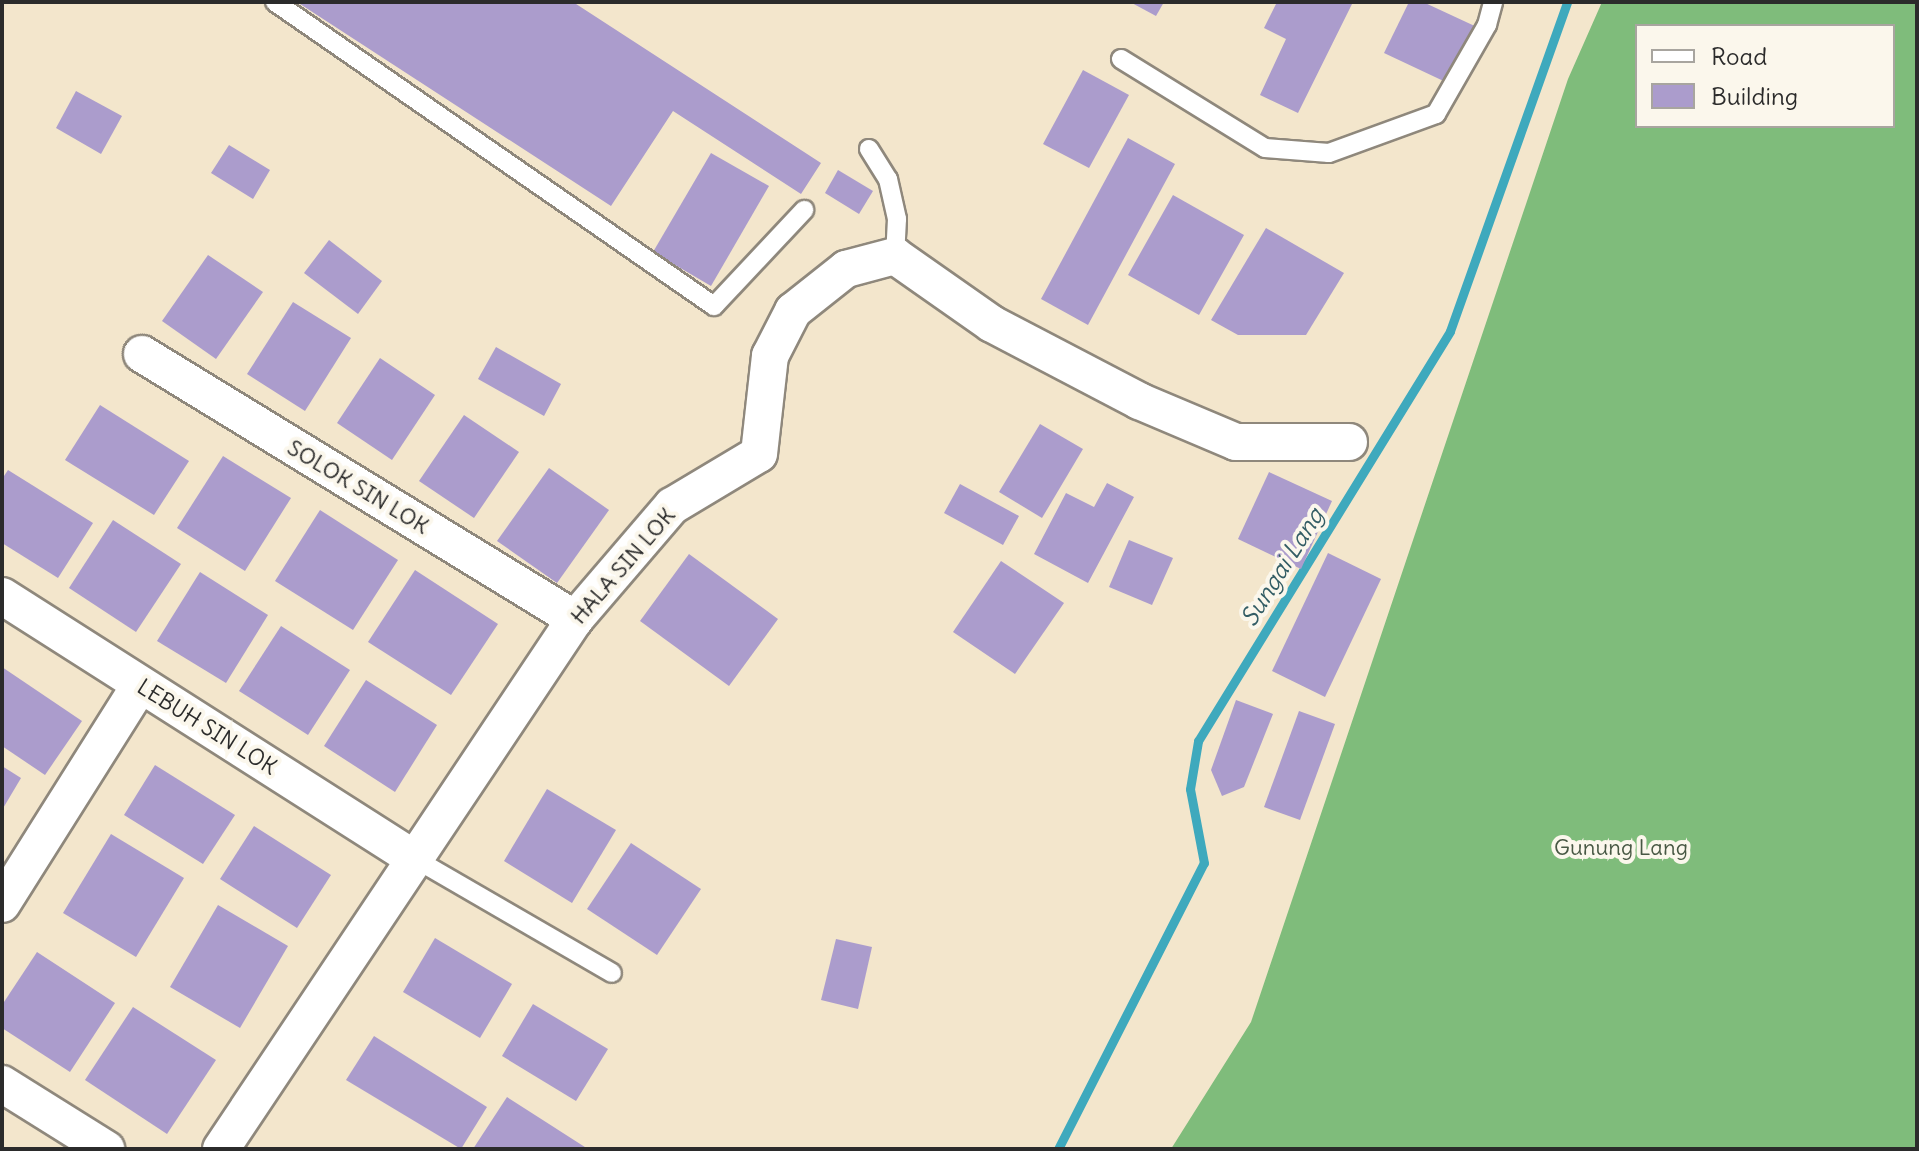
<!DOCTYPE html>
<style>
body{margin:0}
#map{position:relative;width:1919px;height:1151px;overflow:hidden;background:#f3e6cc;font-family:Delius,sans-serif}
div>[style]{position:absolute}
.forest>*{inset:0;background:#7fbc7b}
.stream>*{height:9px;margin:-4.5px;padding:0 4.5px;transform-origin:4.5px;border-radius:4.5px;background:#3ea9bd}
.building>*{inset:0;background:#ab9ccc}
.roads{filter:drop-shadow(2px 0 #8f887c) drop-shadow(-2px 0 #8f887c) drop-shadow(0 2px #8f887c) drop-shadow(0 -2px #8f887c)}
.lane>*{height:18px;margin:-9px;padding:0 9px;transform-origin:9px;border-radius:9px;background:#fff}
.street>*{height:36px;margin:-18px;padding:0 18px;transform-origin:18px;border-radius:18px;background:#fff}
span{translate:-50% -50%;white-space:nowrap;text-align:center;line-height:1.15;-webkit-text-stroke:8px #fbf7ec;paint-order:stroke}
.street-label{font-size:22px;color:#2b2b2b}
.park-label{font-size:22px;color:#485844}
.water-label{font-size:24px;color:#335d65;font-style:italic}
.frame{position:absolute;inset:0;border:4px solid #2b2b2b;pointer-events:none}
.legend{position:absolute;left:1635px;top:24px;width:260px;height:104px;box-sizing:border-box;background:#fbf7ec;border:2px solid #a8a59f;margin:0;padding:10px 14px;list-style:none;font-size:24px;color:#2b2b2b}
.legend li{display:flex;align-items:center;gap:16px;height:40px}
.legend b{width:40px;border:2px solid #a8a59f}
</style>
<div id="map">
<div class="forest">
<div style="clip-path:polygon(evenodd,1602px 2px,1917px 2px,1917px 1149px,1171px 1149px,1251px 1022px,1568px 79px,1602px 2px,1637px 26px,1893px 26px,1893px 126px,1637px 126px,1637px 26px)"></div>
</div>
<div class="stream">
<div style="left:1058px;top:1149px;width:321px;rotate:-63deg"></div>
<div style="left:1204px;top:863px;width:75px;rotate:-100.7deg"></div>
<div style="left:1190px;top:789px;width:49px;rotate:-80.5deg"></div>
<div style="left:1198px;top:741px;width:481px;rotate:-58.4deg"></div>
<div style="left:1450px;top:331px;width:349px;rotate:-70.4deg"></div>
</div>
<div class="building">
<div style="clip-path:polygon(297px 2px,573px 2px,821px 163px,801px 194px,673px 111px,611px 206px)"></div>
<div style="clip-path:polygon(1130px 2px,1164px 2px,1156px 16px)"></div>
<div style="clip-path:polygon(1277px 2px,1353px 2px,1298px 113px,1260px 95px,1286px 39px,1264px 28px)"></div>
<div style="clip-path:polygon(1409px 2px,1423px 2px,1479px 28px,1452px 85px,1384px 53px)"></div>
<div style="clip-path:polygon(1083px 70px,1129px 95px,1089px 168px,1043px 144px)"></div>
<div style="clip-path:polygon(76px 91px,122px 116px,101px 154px,56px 128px)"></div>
<div style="clip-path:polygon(1128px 138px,1175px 164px,1088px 325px,1041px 299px)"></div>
<div style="clip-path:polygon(229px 145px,270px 170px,253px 199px,211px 173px)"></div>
<div style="clip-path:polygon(711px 153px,769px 186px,711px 286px,653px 252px)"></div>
<div style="clip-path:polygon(838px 170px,873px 191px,859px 214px,825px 193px)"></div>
<div style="clip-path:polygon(1173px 195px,1244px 235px,1199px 315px,1128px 275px)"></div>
<div style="clip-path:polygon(1266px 228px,1344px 273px,1306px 335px,1238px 335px,1211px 320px)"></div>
<div style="clip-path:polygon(329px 240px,382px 281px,358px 314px,304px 273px)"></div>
<div style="clip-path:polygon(208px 255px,263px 292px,216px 359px,162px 321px)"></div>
<div style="clip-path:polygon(293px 302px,351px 338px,305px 411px,247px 374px)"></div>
<div style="clip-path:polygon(496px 347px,561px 384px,544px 416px,478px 379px)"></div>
<div style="clip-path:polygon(380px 358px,435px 395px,392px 460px,337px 423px)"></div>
<div style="clip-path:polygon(100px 405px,189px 461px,154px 515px,65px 460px)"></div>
<div style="clip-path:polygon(464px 415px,519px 452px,474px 518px,419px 481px)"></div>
<div style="clip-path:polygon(1040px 424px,1083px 449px,1042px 518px,999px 492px)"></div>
<div style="clip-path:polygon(223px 456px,291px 498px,245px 571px,177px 528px)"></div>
<div style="clip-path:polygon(549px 468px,609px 510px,557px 583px,497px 541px)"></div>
<div style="clip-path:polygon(8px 470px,93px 523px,58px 578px,2px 543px,2px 479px)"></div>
<div style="clip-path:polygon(1269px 472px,1332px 501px,1301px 569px,1238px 539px)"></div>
<div style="clip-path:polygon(1107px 483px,1134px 497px,1088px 583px,1034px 554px,1066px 493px,1094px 507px)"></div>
<div style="clip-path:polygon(960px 484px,1019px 516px,1003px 545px,944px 513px)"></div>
<div style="clip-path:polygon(320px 510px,398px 560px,353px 630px,275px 581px)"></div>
<div style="clip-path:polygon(113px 520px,181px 564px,136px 632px,69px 588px)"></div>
<div style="clip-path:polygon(1129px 540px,1173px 558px,1152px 605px,1109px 587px)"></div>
<div style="clip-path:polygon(1328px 553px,1381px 579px,1325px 697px,1272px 671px)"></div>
<div style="clip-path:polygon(689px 554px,778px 619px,729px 686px,640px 621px)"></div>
<div style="clip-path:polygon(1001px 561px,1064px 603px,1015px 674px,953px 632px)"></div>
<div style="clip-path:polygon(415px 570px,498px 624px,451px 695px,368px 642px)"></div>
<div style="clip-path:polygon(200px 572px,268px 615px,226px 683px,157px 641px)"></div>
<div style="clip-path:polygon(281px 626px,350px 670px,308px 735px,239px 691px)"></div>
<div style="clip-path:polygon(2px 667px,82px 721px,45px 775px,2px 746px)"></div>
<div style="clip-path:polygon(366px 680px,437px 725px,395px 792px,324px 746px)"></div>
<div style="clip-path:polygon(1236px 700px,1273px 714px,1244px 787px,1222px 796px,1211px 770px)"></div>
<div style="clip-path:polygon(1299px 711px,1335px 724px,1300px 820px,1264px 807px)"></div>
<div style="clip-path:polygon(155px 765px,235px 815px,203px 864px,124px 815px)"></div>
<div style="clip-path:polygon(2px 766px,21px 778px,2px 810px)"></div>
<div style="clip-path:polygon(547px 789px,616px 830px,572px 903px,504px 861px)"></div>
<div style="clip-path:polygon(254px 826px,331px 875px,297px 928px,220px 879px)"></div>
<div style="clip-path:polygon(111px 834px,184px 878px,136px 957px,63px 913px)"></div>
<div style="clip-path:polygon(631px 843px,701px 889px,657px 955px,587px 909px)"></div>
<div style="clip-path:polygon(218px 905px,288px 946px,240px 1028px,170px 987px)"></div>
<div style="clip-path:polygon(435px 938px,512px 984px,480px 1038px,403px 992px)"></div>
<div style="clip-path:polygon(836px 939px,872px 947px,858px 1009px,821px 1000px)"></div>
<div style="clip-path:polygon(37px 952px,115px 1003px,70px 1072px,2px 1028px,2px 1005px)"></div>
<div style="clip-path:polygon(533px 1004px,608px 1049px,576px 1101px,502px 1056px)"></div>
<div style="clip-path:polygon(133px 1007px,216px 1060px,167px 1134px,85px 1080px)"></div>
<div style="clip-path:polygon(374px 1036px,487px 1107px,461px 1149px,346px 1080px)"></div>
<div style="clip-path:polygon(507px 1097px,588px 1149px,473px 1149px)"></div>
</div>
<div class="roads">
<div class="lane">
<div style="left:275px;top:2px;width:534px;rotate:34.7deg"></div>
<div style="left:714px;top:306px;width:132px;rotate:-46.8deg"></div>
<div style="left:1121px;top:59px;width:169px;rotate:31.7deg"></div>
<div style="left:1265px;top:148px;width:64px;rotate:4.5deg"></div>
<div style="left:1329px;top:153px;width:114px;rotate:-20deg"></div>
<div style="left:1436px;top:114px;width:103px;rotate:-60.2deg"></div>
<div style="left:1487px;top:25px;width:24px;rotate:-75deg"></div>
<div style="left:869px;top:149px;width:36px;rotate:58deg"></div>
<div style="left:888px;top:179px;width:41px;rotate:77.3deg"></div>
<div style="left:897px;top:219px;width:37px;rotate:93deg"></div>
<div style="left:412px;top:857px;width:231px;rotate:30.1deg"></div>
</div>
<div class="street">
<div style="left:142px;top:354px;width:508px;rotate:31.47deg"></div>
<div style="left:2px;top:596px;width:486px;rotate:32.5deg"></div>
<div style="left:2px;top:904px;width:259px;rotate:-57.8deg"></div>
<div style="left:2px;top:1084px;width:123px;rotate:32deg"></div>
<div style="left:221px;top:1149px;width:637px;rotate:-56.26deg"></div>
<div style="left:575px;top:619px;width:149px;rotate:-49.4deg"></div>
<div style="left:672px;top:506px;width:101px;rotate:-30.9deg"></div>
<div style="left:759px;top:454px;width:99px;rotate:-83.6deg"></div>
<div style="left:770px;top:356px;width:51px;rotate:-62.9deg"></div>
<div style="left:793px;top:311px;width:68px;rotate:-38.4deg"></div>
<div style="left:846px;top:269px;width:51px;rotate:-14.9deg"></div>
<div style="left:895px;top:256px;width:118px;rotate:35deg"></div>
<div style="left:992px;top:324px;width:166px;rotate:27.6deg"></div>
<div style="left:1139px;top:401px;width:105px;rotate:22.9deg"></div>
<div style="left:1236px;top:442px;width:113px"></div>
</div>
</div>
<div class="street-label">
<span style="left:358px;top:487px;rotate:31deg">SOLOK SIN LOK</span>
<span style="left:623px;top:566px;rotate:-49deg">HALA SIN LOK</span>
<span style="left:207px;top:727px;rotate:32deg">LEBUH SIN LOK</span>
</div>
<div class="park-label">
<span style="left:1621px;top:848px">Gunung Lang</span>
</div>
<div class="water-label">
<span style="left:1282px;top:567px;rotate:-58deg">Sungai Lang</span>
</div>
<div class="frame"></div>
<ul class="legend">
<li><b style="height:10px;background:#fff"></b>Road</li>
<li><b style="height:22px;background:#ab9ccc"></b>Building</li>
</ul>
</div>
